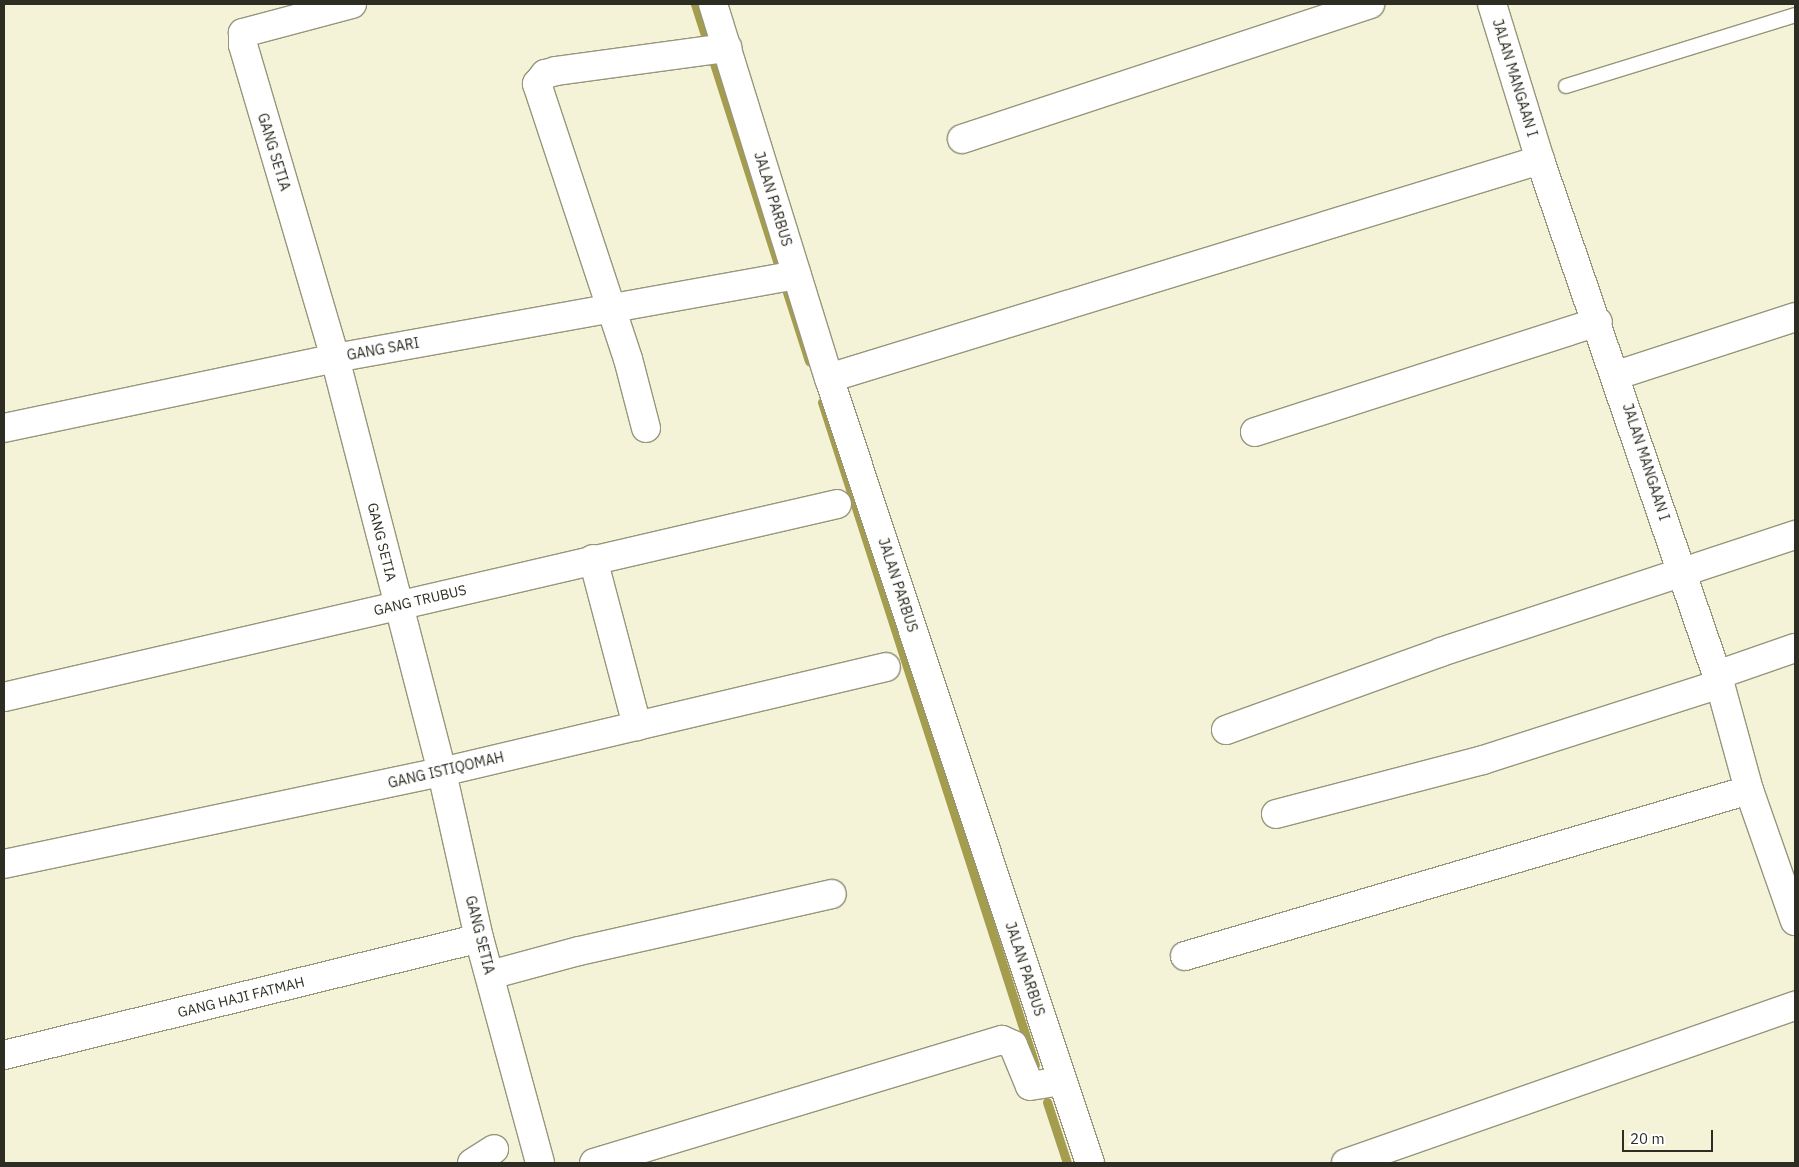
<!DOCTYPE html>
<style>
body{margin:0}
#map{position:relative;width:1799px;height:1167px;overflow:hidden;background:#f4f3d7;font-family:"IBM Plex Sans",sans-serif}
div>[style]{position:absolute}
.stream>*{height:9px;margin:-4.5px;padding:0 4.5px;transform-origin:4.5px;border-radius:4.5px;background:#a49d4d}
.roads{filter:drop-shadow(1px 0 #97967c) drop-shadow(-1px 0 #97967c) drop-shadow(0 1px #97967c) drop-shadow(0 -1px #97967c)}
.lane>*{height:14px;margin:-7px;padding:0 7px;transform-origin:7px;border-radius:7px;background:#fff}
.street>*{height:28px;margin:-14px;padding:0 14px;transform-origin:14px;border-radius:14px;background:#fff}
span{translate:-50% -50%;white-space:nowrap;text-align:center;line-height:1.15;-webkit-text-stroke:5px #fff;paint-order:stroke}
.street-label{font-size:14px;color:#2e2d23}
.frame{position:absolute;inset:0;border:5px solid #2e2d23;pointer-events:none}
.scale{position:absolute;left:1622px;top:1130px;width:91px;height:22px;box-sizing:border-box;border:2px solid #2e2d23;border-top:0;padding-left:6px;font-size:15px;line-height:18px;white-space:nowrap;color:#2e2d23;-webkit-text-stroke:4px #fff;paint-order:stroke}
</style>
<div id="map">
<div class="stream">
<div style="left:695px;top:4px;width:375px;rotate:72.3deg"></div>
<div style="left:822px;top:402px;width:696px;rotate:72.19deg"></div>
<div style="left:1047px;top:1102px;width:64px;rotate:71.8deg"></div>
</div>
<div class="roads">
<div class="lane">
<div style="left:1566px;top:86px;width:240px;rotate:-17.2deg"></div>
</div>
<div class="street">
<div style="left:352px;top:4px;width:113px;rotate:165.1deg"></div>
<div style="left:243px;top:33px;width:12px;rotate:90deg"></div>
<div style="left:243px;top:45px;width:326px;rotate:73.6deg"></div>
<div style="left:335px;top:358px;width:433px;rotate:75.5deg"></div>
<div style="left:443px;top:777px;width:165px;rotate:77.4deg"></div>
<div style="left:479px;top:938px;width:233px;rotate:74.8deg"></div>
<div style="left:713px;top:4px;width:392px;rotate:72.8deg"></div>
<div style="left:829px;top:378px;width:827px;rotate:71.61deg"></div>
<div style="left:1492px;top:4px;width:163px;rotate:72.9deg"></div>
<div style="left:1540px;top:160px;width:554px;rotate:71.04deg"></div>
<div style="left:1720px;top:684px;width:110px;rotate:74.7deg"></div>
<div style="left:1749px;top:790px;width:139px;rotate:70.7deg"></div>
<div style="left:962px;top:139px;width:430px;rotate:-18.3deg"></div>
<div style="left:1617px;top:375px;width:187px;rotate:-18deg"></div>
<div style="left:829px;top:378px;width:744px;rotate:-17.05deg"></div>
<div style="left:4px;top:428px;width:338px;rotate:-11.9deg"></div>
<div style="left:335px;top:358px;width:469px;rotate:-10.2deg"></div>
<div style="left:646px;top:428px;width:71px;rotate:-104.6deg"></div>
<div style="left:628px;top:359px;width:290px;rotate:-108.3deg"></div>
<div style="left:537px;top:84px;width:13px;rotate:-51deg"></div>
<div style="left:545px;top:74px;width:11px;rotate:-15deg"></div>
<div style="left:556px;top:71px;width:173px;rotate:-7.7deg"></div>
<div style="left:1255px;top:432px;width:360px;rotate:-17.8deg"></div>
<div style="left:593px;top:559px;width:173px;rotate:75.2deg"></div>
<div style="left:1717px;top:675px;width:83px;rotate:-19.1deg"></div>
<div style="left:4px;top:697px;width:855px;rotate:-13.04deg"></div>
<div style="left:1226px;top:730px;width:229px;rotate:-19.9deg"></div>
<div style="left:1441px;top:652px;width:373px;rotate:-18.3deg"></div>
<div style="left:1276px;top:814px;width:214px;rotate:-14.6deg"></div>
<div style="left:1483px;top:760px;width:249px;rotate:-17.8deg"></div>
<div style="left:4px;top:864px;width:448px;rotate:-11.9deg"></div>
<div style="left:442px;top:772px;width:456px;rotate:-13.3deg"></div>
<div style="left:1185px;top:956px;width:588px;rotate:-16.4deg"></div>
<div style="left:490px;top:975px;width:92px;rotate:-15.1deg"></div>
<div style="left:579px;top:951px;width:259px;rotate:-12.7deg"></div>
<div style="left:4px;top:1055px;width:489px;rotate:-13.8deg"></div>
<div style="left:472px;top:1163px;width:26px;rotate:-32deg"></div>
<div style="left:594px;top:1163px;width:426px;rotate:-16.8deg"></div>
<div style="left:1002px;top:1040px;width:12px;rotate:24deg"></div>
<div style="left:1013px;top:1045px;width:44px;rotate:67.5deg"></div>
<div style="left:1030px;top:1086px;width:32px;rotate:-9deg"></div>
<div style="left:1346px;top:1163px;width:476px;rotate:-19.3deg"></div>
</div>
</div>
<div class="street-label">
<span style="left:1515px;top:78px;rotate:73deg">JALAN MANGAAN I</span>
<span style="left:274px;top:152px;rotate:73deg">GANG SETIA</span>
<span style="left:773px;top:199px;rotate:73deg">JALAN PARBUS</span>
<span style="left:383px;top:349px;rotate:-10deg">GANG SARI</span>
<span style="left:1646px;top:462px;rotate:72deg">JALAN MANGAAN I</span>
<span style="left:382px;top:542px;rotate:76deg">GANG SETIA</span>
<span style="left:898px;top:585px;rotate:72deg">JALAN PARBUS</span>
<span style="left:420px;top:600px;rotate:-13deg">GANG TRUBUS</span>
<span style="left:446px;top:770px;rotate:-13deg">GANG ISTIQOMAH</span>
<span style="left:480px;top:935px;rotate:76deg">GANG SETIA</span>
<span style="left:1025px;top:969px;rotate:72deg">JALAN PARBUS</span>
<span style="left:241px;top:997px;rotate:-14deg">GANG HAJI FATMAH</span>
</div>
<div class="frame"></div>
<div class="scale">20 m</div>
</div>
